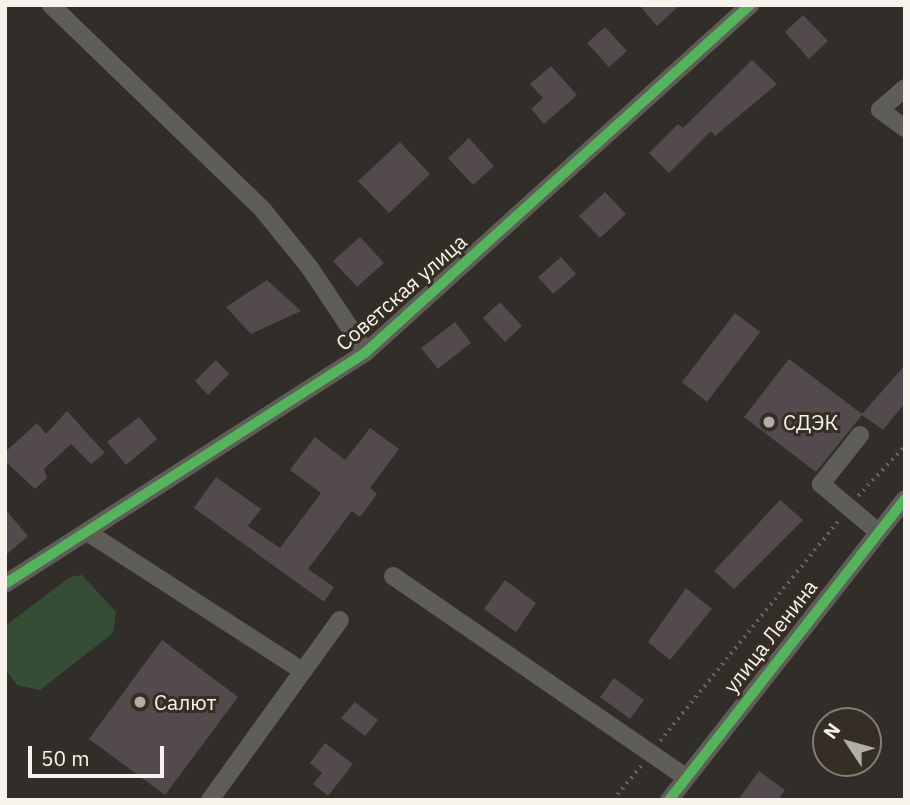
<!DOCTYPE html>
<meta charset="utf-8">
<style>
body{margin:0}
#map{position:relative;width:910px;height:805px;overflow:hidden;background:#312d28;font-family:"IBM Plex Sans",sans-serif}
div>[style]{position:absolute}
.green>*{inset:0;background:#364d35}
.building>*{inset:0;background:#534a4d}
.path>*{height:3.5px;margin-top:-1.75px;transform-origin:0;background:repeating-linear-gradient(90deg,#676461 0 2px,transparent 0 7px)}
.minor>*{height:18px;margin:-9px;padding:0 9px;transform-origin:9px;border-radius:9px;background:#5f5d58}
.cycleway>*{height:10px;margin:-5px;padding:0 5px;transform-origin:5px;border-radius:5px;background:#56b35d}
.dots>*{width:19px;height:19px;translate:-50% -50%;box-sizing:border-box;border:4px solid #352e24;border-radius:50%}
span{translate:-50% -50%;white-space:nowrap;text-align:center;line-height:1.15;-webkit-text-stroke:6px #352e24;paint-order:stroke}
.street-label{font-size:21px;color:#f7f3ec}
.poi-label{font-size:21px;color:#f7f3ec}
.left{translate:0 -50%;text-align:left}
.frame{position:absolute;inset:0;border:7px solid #f7f3ec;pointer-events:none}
.north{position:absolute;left:812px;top:707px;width:70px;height:70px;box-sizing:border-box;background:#352e24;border:2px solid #837d74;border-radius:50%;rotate:306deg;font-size:19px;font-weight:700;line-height:28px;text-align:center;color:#f7f3ec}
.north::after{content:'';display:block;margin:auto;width:24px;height:32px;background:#b2aea7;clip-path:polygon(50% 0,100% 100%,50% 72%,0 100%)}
.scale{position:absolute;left:28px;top:746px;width:136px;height:32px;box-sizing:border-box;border:4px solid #f7f3ec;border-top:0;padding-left:9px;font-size:21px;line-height:24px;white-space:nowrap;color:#f7f3ec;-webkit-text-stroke:5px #352e24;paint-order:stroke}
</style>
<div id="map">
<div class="green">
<div style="clip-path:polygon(82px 575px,116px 612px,113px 633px,40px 690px,17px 685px,5px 669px,5px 626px,70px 577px)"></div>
</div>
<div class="building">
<div style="clip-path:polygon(639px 5px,680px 5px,657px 26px)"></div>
<div style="clip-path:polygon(803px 15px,828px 41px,809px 59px,785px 32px)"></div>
<div style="clip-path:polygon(605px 27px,627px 51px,609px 67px,587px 43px)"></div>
<div style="clip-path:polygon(752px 60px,777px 84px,715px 136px,711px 131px,669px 173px,649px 153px,678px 124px,683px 128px)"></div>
<div style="clip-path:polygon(551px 66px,577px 95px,544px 124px,531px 109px,543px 98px,530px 84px)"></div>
<div style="clip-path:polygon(469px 138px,494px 166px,473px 185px,448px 158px)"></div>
<div style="clip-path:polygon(400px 142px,430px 174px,389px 213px,358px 181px)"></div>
<div style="clip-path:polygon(605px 192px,626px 214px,600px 238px,579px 216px)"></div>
<div style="clip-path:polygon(360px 237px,384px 263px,357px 287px,333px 261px)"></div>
<div style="clip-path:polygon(561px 257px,576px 274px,553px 294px,538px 277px)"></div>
<div style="clip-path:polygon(267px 280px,301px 311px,251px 334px,226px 307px)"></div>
<div style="clip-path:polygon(500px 302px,522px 326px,505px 342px,483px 318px)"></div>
<div style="clip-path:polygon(735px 313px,760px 332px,707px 402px,682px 382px)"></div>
<div style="clip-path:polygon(455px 322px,471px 343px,438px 369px,421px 348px)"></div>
<div style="clip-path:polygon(789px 359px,862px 414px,905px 365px,905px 403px,883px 430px,862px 415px,816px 472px,744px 417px)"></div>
<div style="clip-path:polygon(216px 360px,229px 374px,208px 395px,195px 381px)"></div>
<div style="clip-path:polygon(67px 411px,105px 453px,91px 464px,71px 444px,44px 469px,47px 478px,35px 489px,5px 461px,5px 452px,37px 423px,46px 434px)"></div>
<div style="clip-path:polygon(139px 417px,157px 439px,126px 465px,107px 442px)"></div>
<div style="clip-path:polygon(370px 428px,399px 449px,370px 488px,377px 494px,360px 517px,352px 511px,308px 569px,334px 587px,324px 602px,194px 508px,216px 477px,261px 509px,248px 526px,280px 548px,321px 493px,290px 470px,315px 437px,345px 460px)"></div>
<div style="clip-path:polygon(780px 500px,803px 520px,734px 589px,714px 571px)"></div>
<div style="clip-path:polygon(5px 509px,28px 536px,5px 556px)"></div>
<div style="clip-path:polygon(505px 580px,536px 603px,516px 632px,484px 609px)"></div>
<div style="clip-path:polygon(686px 588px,712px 609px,670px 660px,648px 642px)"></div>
<div style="clip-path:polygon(162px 640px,238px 697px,165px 795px,89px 739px)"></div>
<div style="clip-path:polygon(614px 678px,644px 700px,630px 719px,600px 697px)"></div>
<div style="clip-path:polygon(355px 702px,378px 720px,365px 736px,341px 718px)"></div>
<div style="clip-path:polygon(325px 743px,353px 764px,328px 796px,313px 784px,322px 773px,310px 763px)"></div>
<div style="clip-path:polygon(759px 771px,785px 790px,778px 800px,738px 800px)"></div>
</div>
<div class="path">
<div style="left:858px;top:496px;width:69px;rotate:-46.8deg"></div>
<div style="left:660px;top:741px;width:283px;rotate:-51deg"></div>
<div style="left:613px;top:800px;width:44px;rotate:-50.5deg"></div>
</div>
<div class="minor">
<div style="left:51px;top:5px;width:295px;rotate:44deg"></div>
<div style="left:263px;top:210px;width:75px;rotate:51deg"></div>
<div style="left:310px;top:268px;width:101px;rotate:56.3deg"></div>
<div style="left:905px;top:88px;width:33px;rotate:139deg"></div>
<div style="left:880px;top:110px;width:31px;rotate:36deg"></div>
<div style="left:860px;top:435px;width:63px;rotate:128.5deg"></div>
<div style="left:821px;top:484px;width:73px;rotate:40deg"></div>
<div style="left:87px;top:532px;width:257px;rotate:32.8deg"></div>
<div style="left:393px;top:576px;width:354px;rotate:34.5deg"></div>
<div style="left:5px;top:584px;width:429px;rotate:-32.7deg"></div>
<div style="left:366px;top:352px;width:518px;rotate:-42.1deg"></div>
<div style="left:210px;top:800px;width:222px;rotate:-54.2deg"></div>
<div style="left:669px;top:800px;width:382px;rotate:-51.9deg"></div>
</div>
<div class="cycleway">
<div style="left:5px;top:584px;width:429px;rotate:-32.7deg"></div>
<div style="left:366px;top:352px;width:518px;rotate:-42.1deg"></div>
<div style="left:669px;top:800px;width:382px;rotate:-51.9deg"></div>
</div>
<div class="dots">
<div style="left:769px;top:422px;background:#b2aea7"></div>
<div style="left:140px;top:702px;background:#b2aea7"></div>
</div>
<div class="street-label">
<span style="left:401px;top:292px;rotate:-41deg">Советская улица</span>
<span style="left:770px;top:636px;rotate:-52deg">улица Ленина</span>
</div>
<div class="poi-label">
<span class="left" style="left:783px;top:422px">СДЭК</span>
<span class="left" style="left:154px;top:702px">Салют</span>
</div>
<div class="frame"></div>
<div class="north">N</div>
<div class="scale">50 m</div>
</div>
